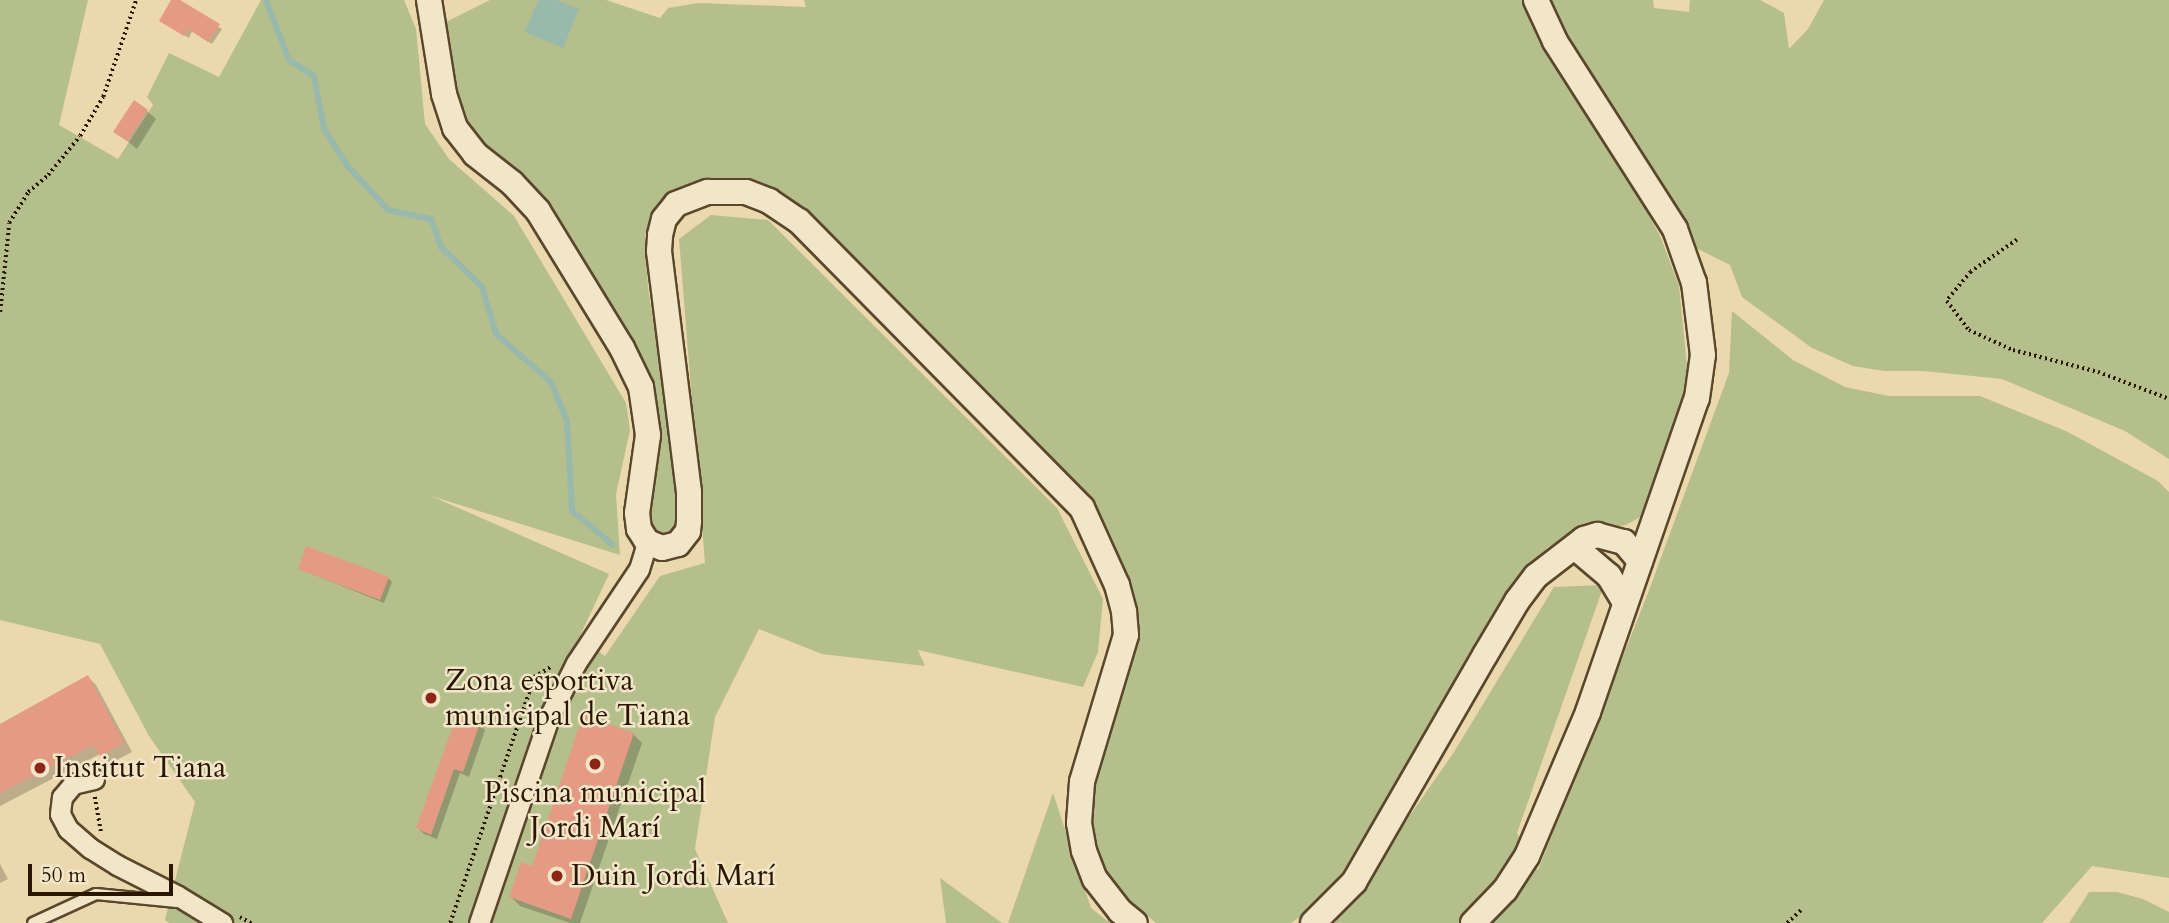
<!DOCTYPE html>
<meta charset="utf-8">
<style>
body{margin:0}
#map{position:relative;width:2169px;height:923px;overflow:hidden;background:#ebd8ac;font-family:Cardo,serif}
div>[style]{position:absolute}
.green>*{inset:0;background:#b5bf8c}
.water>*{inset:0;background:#98b9ab}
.shadow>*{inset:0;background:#0003}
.stream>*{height:6px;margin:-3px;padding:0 3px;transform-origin:3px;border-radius:3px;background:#98b9ab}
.building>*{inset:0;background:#e49a83}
.path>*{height:3.5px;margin-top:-1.75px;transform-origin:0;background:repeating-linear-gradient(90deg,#2b1701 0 2px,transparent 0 5.5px)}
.roads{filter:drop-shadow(2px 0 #5b472c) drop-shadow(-2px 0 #5b472c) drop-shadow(0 2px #5b472c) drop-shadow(0 -2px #5b472c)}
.service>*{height:10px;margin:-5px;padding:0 5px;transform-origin:5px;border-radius:5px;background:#f2e6c9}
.minor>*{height:19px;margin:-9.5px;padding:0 9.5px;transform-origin:9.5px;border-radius:9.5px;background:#f2e6c9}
.tertiary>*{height:24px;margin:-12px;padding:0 12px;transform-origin:12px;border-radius:12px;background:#f2e6c9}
.dots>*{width:19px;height:19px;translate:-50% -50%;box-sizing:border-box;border:4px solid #f2e6c9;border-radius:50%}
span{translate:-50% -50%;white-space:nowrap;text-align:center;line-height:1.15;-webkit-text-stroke:5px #f2e6c9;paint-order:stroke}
.poi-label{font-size:30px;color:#2b1701}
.left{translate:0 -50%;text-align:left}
.scale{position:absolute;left:28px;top:864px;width:145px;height:32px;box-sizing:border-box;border:4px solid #2b1701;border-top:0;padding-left:9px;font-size:21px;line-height:24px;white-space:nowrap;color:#2b1701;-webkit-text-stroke:5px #f2e6c9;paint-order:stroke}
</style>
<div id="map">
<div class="green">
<div style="clip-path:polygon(0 0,88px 0,59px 125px,118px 159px,153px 105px,147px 97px,169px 53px,219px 77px,261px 0,404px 0,416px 29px,425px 124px,449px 159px,514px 216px,626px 403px,630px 430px,616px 494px,620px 555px,431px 496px,609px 574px,579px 638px,605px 656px,660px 576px,705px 563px,679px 239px,711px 215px,768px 220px,1057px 508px,1103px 599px,1098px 652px,1083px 687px,918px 650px,925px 666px,822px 654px,759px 629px,715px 717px,695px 849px,728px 923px,169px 923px,165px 920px,195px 802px,149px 736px,100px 644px,0 620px)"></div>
<div style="clip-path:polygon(490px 0,606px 0,660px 18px,668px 8px,699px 3px,806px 7px,804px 0,1522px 0,1565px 81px,1637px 192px,1661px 238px,1679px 286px,1687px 366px,1683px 397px,1651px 500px,1642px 516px,1626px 525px,1566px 536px,1547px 548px,1526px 570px,1339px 884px,1319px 903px,1291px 923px,1156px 923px,1117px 890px,1100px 867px,1091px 837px,1089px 801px,1130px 595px,1121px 561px,1103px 532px,819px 226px,690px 186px,663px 198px,651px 218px,645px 236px,648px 288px,683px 512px,680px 529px,660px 540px,646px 522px,636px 362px,460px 120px,444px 23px)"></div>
<div style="clip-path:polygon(1548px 0,1653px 0,1654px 8px,1689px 12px,1690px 0,1760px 0,1784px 13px,1789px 49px,1808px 29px,1824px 0,2169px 0,2169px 459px,2125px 431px,2002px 379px,1924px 371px,1884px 371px,1853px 366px,1812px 348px,1742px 297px,1730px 265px,1694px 247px,1646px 159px,1563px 32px)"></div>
<div style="clip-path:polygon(1732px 311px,1793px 360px,1845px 387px,1889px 396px,1980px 396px,2066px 431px,2158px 481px,2169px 492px,2169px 878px,2092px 866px,2042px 923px,1335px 923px,1454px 752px,1554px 587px,1604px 585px,1517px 833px,1538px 870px,1648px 593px,1729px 373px)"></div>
<div style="clip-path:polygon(1053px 793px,1091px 908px,1110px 923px,1008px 923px)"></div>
<div style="clip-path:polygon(940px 878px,1002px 923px,946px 923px)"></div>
<div style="clip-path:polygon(2089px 892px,2117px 892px,2143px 899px,2169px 912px,2169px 923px,2069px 923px)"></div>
</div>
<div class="water">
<div style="clip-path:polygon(538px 0,556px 0,579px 9px,563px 48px,525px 32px)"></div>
</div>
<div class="shadow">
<div style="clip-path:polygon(173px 0,222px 29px,212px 44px,192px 31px,189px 38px,165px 24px)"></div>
<div style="clip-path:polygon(147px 111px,156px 119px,137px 149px,116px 132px)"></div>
<div style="clip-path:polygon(300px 569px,388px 578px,392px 582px,384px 603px)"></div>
<div style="clip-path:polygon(88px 677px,96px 685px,132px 752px,109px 764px,100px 754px,0 806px,0 726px)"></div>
<div style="clip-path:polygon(479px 724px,485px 730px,469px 777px,460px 773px,437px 839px,424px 834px,418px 828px)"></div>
<div style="clip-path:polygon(633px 734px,642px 743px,580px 923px,570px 923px,520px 906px,511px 897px)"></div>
<div style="clip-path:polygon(0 864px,8px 879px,0 883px)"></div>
</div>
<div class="stream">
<div style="left:266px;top:0;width:64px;rotate:69deg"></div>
<div style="left:289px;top:60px;width:30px;rotate:33deg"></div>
<div style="left:314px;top:76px;width:54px;rotate:79.3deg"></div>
<div style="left:324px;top:129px;width:43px;rotate:57.4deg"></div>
<div style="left:347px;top:165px;width:61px;rotate:47.7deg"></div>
<div style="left:388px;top:210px;width:44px;rotate:11.8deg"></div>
<div style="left:431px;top:219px;width:30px;rotate:70deg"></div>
<div style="left:441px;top:247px;width:57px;rotate:44.3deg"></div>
<div style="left:482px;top:287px;width:49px;rotate:73.4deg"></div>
<div style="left:496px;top:334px;width:73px;rotate:41.1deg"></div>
<div style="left:551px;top:382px;width:42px;rotate:67.7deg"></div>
<div style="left:567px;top:421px;width:90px;rotate:86.8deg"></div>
<div style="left:572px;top:511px;width:52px;rotate:39.5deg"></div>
</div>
<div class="building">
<div style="clip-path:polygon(171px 0,180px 0,220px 24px,208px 42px,188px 29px,184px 36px,159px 21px)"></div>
<div style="clip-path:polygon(134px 100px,148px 110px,127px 141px,113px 132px)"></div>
<div style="clip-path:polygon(306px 546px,389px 577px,380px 600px,298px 569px)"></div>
<div style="clip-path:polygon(88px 675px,124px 743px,100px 756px,93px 745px,0 793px,0 724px)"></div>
<div style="clip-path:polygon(457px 715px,480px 723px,463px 772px,454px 769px,431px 835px,416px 828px)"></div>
<div style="clip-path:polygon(583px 715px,634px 733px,571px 919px,509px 897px,521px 862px,532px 866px)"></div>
</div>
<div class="path">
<div style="left:2017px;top:240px;width:56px;rotate:145.2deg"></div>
<div style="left:1971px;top:272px;width:38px;rotate:130deg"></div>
<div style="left:1947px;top:301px;width:36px;rotate:53deg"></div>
<div style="left:1969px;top:330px;width:48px;rotate:24.4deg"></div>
<div style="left:2013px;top:350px;width:88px;rotate:14.5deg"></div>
<div style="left:2098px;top:372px;width:76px;rotate:20.8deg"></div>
<div style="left:0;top:312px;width:89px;rotate:-84.2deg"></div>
<div style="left:9px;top:223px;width:36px;rotate:-58deg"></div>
<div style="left:28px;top:192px;width:26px;rotate:-40deg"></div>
<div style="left:48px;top:175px;width:50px;rotate:-50.6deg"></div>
<div style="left:80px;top:136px;width:45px;rotate:-59.5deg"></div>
<div style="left:103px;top:97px;width:102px;rotate:-71.2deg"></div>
<div style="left:95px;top:797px;width:35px;rotate:80deg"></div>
<div style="left:240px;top:917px;width:13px;rotate:29deg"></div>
<div style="left:450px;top:923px;width:260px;rotate:-71.1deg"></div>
<div style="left:534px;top:677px;width:21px;rotate:-31deg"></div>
<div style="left:1787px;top:923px;width:22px;rotate:-43deg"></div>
</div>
<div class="roads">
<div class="service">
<div style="left:33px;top:923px;width:69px;rotate:-24.7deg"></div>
<div style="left:96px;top:894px;width:81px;rotate:5.6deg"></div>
</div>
<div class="minor">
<div style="left:94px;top:779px;width:22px;rotate:167deg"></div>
<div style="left:73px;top:784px;width:17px;rotate:130deg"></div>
<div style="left:62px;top:797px;width:17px;rotate:97deg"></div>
<div style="left:60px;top:814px;width:17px;rotate:62deg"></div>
<div style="left:68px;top:829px;width:29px;rotate:41deg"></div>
<div style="left:90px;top:848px;width:32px;rotate:32deg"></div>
<div style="left:117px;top:865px;width:68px;rotate:26.9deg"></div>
<div style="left:178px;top:896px;width:52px;rotate:31.5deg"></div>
<div style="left:479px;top:923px;width:218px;rotate:-71.2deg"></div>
<div style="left:549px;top:717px;width:60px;rotate:-63.4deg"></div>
<div style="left:576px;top:663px;width:113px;rotate:-56.2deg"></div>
<div style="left:639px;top:569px;width:28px;rotate:-73deg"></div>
</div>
<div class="tertiary">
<div style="left:429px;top:0;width:95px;rotate:80.9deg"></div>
<div style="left:444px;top:94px;width:36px;rotate:72deg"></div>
<div style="left:455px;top:128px;width:33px;rotate:52deg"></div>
<div style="left:475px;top:154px;width:47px;rotate:38.1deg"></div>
<div style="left:512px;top:183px;width:38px;rotate:47deg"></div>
<div style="left:538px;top:211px;width:161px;rotate:58.5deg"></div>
<div style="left:622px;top:348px;width:43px;rotate:64deg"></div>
<div style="left:641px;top:387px;width:49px;rotate:81.7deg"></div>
<div style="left:648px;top:435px;width:79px;rotate:98deg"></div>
<div style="left:637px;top:513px;width:16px;rotate:83deg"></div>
<div style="left:639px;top:529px;width:15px;rotate:58deg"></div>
<div style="left:647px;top:542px;width:16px;rotate:22deg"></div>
<div style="left:662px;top:548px;width:16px;rotate:-14deg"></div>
<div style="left:678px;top:544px;width:16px;rotate:-52deg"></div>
<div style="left:688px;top:531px;width:10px;rotate:-84deg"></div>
<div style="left:689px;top:521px;width:29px;rotate:-90deg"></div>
<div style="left:689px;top:492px;width:243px;rotate:-97.1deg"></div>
<div style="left:659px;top:251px;width:16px;rotate:-86deg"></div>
<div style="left:660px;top:235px;width:16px;rotate:-76deg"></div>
<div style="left:664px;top:219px;width:19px;rotate:-51deg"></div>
<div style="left:676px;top:204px;width:34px;rotate:-21deg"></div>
<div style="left:708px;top:192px;width:38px"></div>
<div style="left:746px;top:192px;width:25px;rotate:21deg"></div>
<div style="left:769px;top:201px;width:36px;rotate:34deg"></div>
<div style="left:799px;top:221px;width:403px;rotate:45.4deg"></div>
<div style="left:1082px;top:508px;width:85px;rotate:65.6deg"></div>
<div style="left:1117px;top:585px;width:28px;rotate:75deg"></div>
<div style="left:1124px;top:612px;width:23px;rotate:85deg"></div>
<div style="left:1126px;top:635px;width:153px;rotate:106.7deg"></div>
<div style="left:1082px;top:782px;width:41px;rotate:94.2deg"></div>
<div style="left:1079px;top:823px;width:28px;rotate:80deg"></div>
<div style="left:1084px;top:851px;width:30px;rotate:69deg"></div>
<div style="left:1095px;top:879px;width:41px;rotate:52deg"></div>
<div style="left:1120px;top:911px;width:19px;rotate:39deg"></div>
<div style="left:1576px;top:548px;width:43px;rotate:40.3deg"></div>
<div style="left:1609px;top:576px;width:31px;rotate:59deg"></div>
<div style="left:1313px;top:923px;width:58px;rotate:-45deg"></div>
<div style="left:1354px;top:882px;width:262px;rotate:-60deg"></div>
<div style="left:1485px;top:655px;width:63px;rotate:-59.3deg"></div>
<div style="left:1517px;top:601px;width:31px;rotate:-53deg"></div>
<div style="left:1536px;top:576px;width:61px;rotate:-37.6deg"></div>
<div style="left:1584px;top:539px;width:14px;rotate:-17deg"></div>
<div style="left:1597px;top:535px;width:28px;rotate:15deg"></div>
<div style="left:1624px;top:542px;width:25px;rotate:50deg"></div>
<div style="left:1473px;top:923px;width:46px;rotate:-45.9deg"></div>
<div style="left:1505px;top:890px;width:40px;rotate:-57.1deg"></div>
<div style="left:1527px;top:856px;width:156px;rotate:-67deg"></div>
<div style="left:1588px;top:712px;width:332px;rotate:-70.9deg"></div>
<div style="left:1697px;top:398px;width:43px;rotate:-82.1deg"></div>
<div style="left:1703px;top:355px;width:73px;rotate:-97.1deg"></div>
<div style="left:1694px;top:283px;width:57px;rotate:-109.4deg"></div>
<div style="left:1675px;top:229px;width:223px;rotate:-122.6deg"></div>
<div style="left:1555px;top:41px;width:45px;rotate:-114.9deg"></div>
</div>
</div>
<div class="dots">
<div style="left:431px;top:698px;background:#8f2418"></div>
<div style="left:595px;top:764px;background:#8f2418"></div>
<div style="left:40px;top:768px;background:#8f2418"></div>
<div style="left:557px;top:876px;background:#8f2418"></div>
</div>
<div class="poi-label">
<span class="left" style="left:445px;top:698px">Zona esportiva<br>municipal de Tiana</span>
<span class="left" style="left:54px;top:768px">Institut Tiana</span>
<span style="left:595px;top:810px">Piscina municipal<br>Jordi Marí</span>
<span class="left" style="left:571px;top:876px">Duin Jordi Marí</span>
</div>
<div class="scale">50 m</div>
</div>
